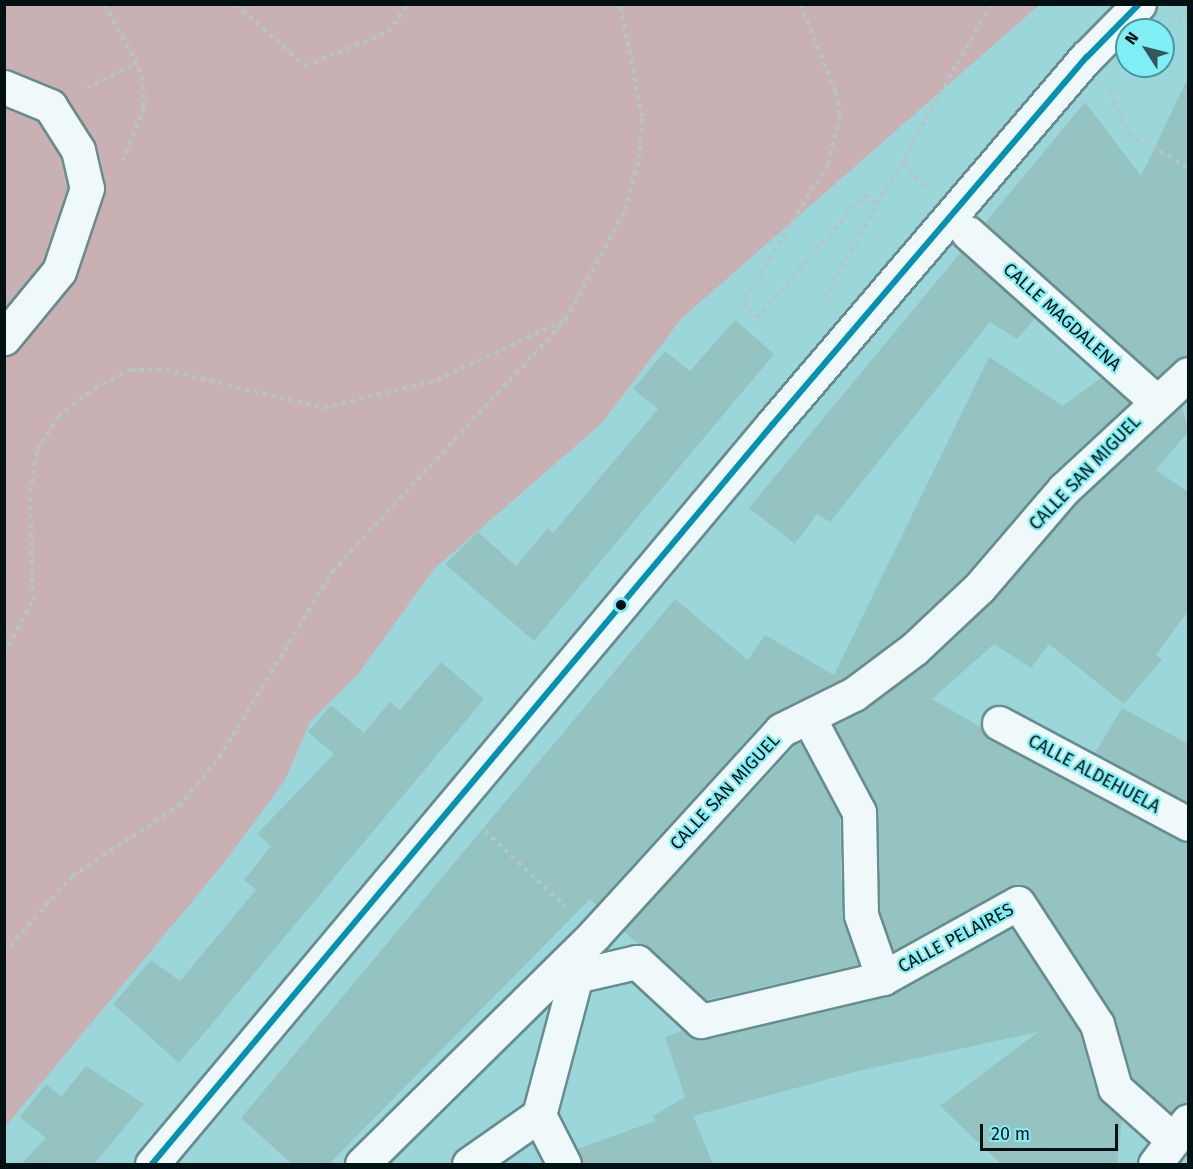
<!DOCTYPE html>
<style>
body{margin:0}
#map{position:relative;width:1193px;height:1169px;overflow:hidden;background:#9bd7da;font-family:"Fira Sans",sans-serif}
div>[style]{position:absolute}
.green>*{inset:0;background:#c9b0b2}
.building>*{inset:0;background:#95c3c1}
.path>*{height:4px;margin-top:-2px;transform-origin:0;background:repeating-linear-gradient(90deg,#b4c5c6 0 4.5px,transparent 0 9px)}
.roads{filter:drop-shadow(2px 0 #668d8f) drop-shadow(-2px 0 #668d8f) drop-shadow(0 2px #668d8f) drop-shadow(0 -2px #668d8f)}
.minor>*{height:33px;margin:-16.5px;padding:0 16.5px;transform-origin:16.5px;border-radius:16.5px;background:#f0f9f9}
.bus-1>*{height:6px;margin:-3px;padding:0 3px;transform-origin:3px;border-radius:3px;background:#0092b2}
.dots>*{width:16px;height:16px;translate:-50% -50%;box-sizing:border-box;border:3px solid #80eff5;border-radius:50%}
span{translate:-50% -50%;white-space:nowrap;text-align:center;line-height:1.15;-webkit-text-stroke:4.5px #80eff5;paint-order:stroke}
.street-label{font-size:18px;color:#001113}
.frame{position:absolute;inset:0;border:6px solid #001113;pointer-events:none}
.north{position:absolute;left:1115px;top:18px;width:60px;height:60px;box-sizing:border-box;background:#80eff5;border:2px solid #4d969b;border-radius:50%;rotate:306deg;font-size:16px;font-weight:700;line-height:24px;text-align:center;color:#001113}
.north::after{content:'';display:block;margin:auto;width:21px;height:27px;background:#365659;clip-path:polygon(50% 0,100% 100%,50% 72%,0 100%)}
.scale{position:absolute;left:980px;top:1124px;width:138px;height:27px;box-sizing:border-box;border:3px solid #001113;border-top:0;padding-left:8px;font-size:18px;line-height:21px;white-space:nowrap;color:#001113;-webkit-text-stroke:4px #80eff5;paint-order:stroke}
</style>
<div id="map">
<div class="green">
<div style="clip-path:polygon(5px 5px,1039px 5px,681px 319px,602px 423px,434px 569px,359px 673px,310px 722px,285px 780px,224px 863px,5px 1127px)"></div>
</div>
<div class="building">
<div style="clip-path:polygon(1188px 78px,1188px 356px,1157px 377px,985px 223px,1085px 102px,1141px 176px)"></div>
<div style="clip-path:polygon(961px 252px,1035px 318px,1017px 339px,990px 322px,830px 522px,817px 514px,795px 544px,749px 508px)"></div>
<div style="clip-path:polygon(735px 320px,774px 354px,534px 641px,445px 564px,478px 532px,516px 566px,548px 528px,553px 533px,658px 409px,633px 389px,665px 351px,690px 371px)"></div>
<div style="clip-path:polygon(989px 357px,1063px 406px,1102px 377px,1130px 403px,1051px 475px,965px 575px,902px 635px,844px 678px,767px 717px,596px 905px,590px 899px,329px 1164px,292px 1164px,241px 1118px,675px 599px,748px 660px,765px 635px,834px 675px)"></div>
<div style="clip-path:polygon(1182px 405px,1188px 432px,1156px 470px,1188px 492px,1188px 611px,1156px 655px,1162px 660px,1124px 704px,1049px 644px,1031px 668px,994px 644px,932px 699px,981px 727px,990px 740px,1188px 843px,1188px 1103px,1171px 1113px,1132px 1078px,1113px 1014px,1027px 887px,1009px 887px,893px 951px,880px 912px,876px 804px,834px 725px,865px 709px,927px 663px,993px 600px,1078px 502px)"></div>
<div style="clip-path:polygon(441px 662px,484px 699px,179px 1063px,113px 1004px,151px 960px,180px 981px,256px 890px,244px 880px,271px 846px,257px 834px,334px 754px,308px 732px,331px 705px,364px 733px,390px 702px,400px 710px)"></div>
<div style="clip-path:polygon(1122px 708px,1188px 744px,1188px 803px,1095px 753px)"></div>
<div style="clip-path:polygon(800px 741px,840px 817px,842px 915px,858px 965px,706px 1000px,623px 931px)"></div>
<div style="clip-path:polygon(1012px 928px,1080px 1032px,1097px 1094px,1122px 1119px,1117px 1164px,1001px 1164px,940px 1106px,1038px 1032px,858px 1071px,693px 1116px,713px 1164px,583px 1164px,577px 1149px,655px 1121px,653px 1116px,685px 1097px,665px 1037px,683px 1030px,705px 1039px,887px 996px)"></div>
<div style="clip-path:polygon(86px 1066px,144px 1104px,94px 1164px,21px 1164px,46px 1138px,20px 1117px,46px 1084px,61px 1097px)"></div>
</div>
<div class="path">
<div style="left:105px;top:4px;width:81px;rotate:62.2deg"></div>
<div style="left:143px;top:76px;width:31px;rotate:88deg"></div>
<div style="left:144px;top:107px;width:58px;rotate:111.3deg"></div>
<div style="left:236px;top:4px;width:93px;rotate:41.9deg"></div>
<div style="left:305px;top:66px;width:90px;rotate:-22.3deg"></div>
<div style="left:388px;top:32px;width:34px;rotate:-54deg"></div>
<div style="left:800px;top:4px;width:95px;rotate:67.8deg"></div>
<div style="left:836px;top:92px;width:24px;rotate:81deg"></div>
<div style="left:840px;top:116px;width:49px;rotate:104deg"></div>
<div style="left:828px;top:164px;width:163px;rotate:121.7deg"></div>
<div style="left:742px;top:303px;width:21px;rotate:45deg"></div>
<div style="left:757px;top:318px;width:164px;rotate:-48.9deg"></div>
<div style="left:865px;top:194px;width:16px;rotate:40deg"></div>
<div style="left:1177px;top:21px;width:14px;rotate:-36deg"></div>
<div style="left:87px;top:88px;width:56px;rotate:-26.6deg"></div>
<div style="left:1110px;top:93px;width:45px;rotate:66.3deg"></div>
<div style="left:1128px;top:134px;width:68px;rotate:28.8deg"></div>
<div style="left:903px;top:162px;width:33px;rotate:50deg"></div>
<div style="left:824px;top:298px;width:338px;rotate:-60.4deg"></div>
<div style="left:4px;top:653px;width:60px;rotate:-61.3deg"></div>
<div style="left:33px;top:600px;width:108px;rotate:-91.6deg"></div>
<div style="left:30px;top:492px;width:43px;rotate:-80.5deg"></div>
<div style="left:37px;top:450px;width:39px;rotate:-58deg"></div>
<div style="left:58px;top:417px;width:47px;rotate:-38.1deg"></div>
<div style="left:95px;top:388px;width:39px;rotate:-27deg"></div>
<div style="left:130px;top:370px;width:36px"></div>
<div style="left:166px;top:370px;width:163px;rotate:13.5deg"></div>
<div style="left:324px;top:408px;width:116px;rotate:-13.9deg"></div>
<div style="left:437px;top:380px;width:139px;rotate:-25.1deg"></div>
<div style="left:485px;top:831px;width:110px;rotate:43.2deg"></div>
<div style="left:4px;top:953px;width:103px;rotate:-48.6deg"></div>
<div style="left:72px;top:876px;width:128px;rotate:-33.2deg"></div>
<div style="left:179px;top:806px;width:62px;rotate:-50.2deg"></div>
<div style="left:219px;top:758px;width:218px;rotate:-58.7deg"></div>
<div style="left:332px;top:572px;width:345px;rotate:-47.2deg"></div>
<div style="left:566px;top:319px;width:124px;rotate:-61.6deg"></div>
<div style="left:625px;top:210px;width:53px;rotate:-74.6deg"></div>
<div style="left:639px;top:159px;width:42px;rotate:-85.9deg"></div>
<div style="left:642px;top:117px;width:115px;rotate:-101deg"></div>
</div>
<div class="roads">
<div class="minor">
<div style="left:4px;top:87px;width:50px;rotate:22.4deg"></div>
<div style="left:50px;top:106px;width:52px;rotate:57.5deg"></div>
<div style="left:78px;top:150px;width:39px;rotate:77deg"></div>
<div style="left:87px;top:188px;width:88px;rotate:108.6deg"></div>
<div style="left:59px;top:271px;width:87px;rotate:129.4deg"></div>
<div style="left:968px;top:233px;width:252px;rotate:41.8deg"></div>
<div style="left:810px;top:720px;width:104px;rotate:62deg"></div>
<div style="left:859px;top:812px;width:103px;rotate:88.9deg"></div>
<div style="left:861px;top:915px;width:67px;rotate:70.8deg"></div>
<div style="left:999px;top:723px;width:214px;rotate:28.1deg"></div>
<div style="left:539px;top:1115px;width:55px;rotate:63deg"></div>
<div style="left:152px;top:1164px;width:966px;rotate:-50deg"></div>
<div style="left:773px;top:424px;width:483px;rotate:-49.5deg"></div>
<div style="left:1087px;top:57px;width:74px;rotate:-45.5deg"></div>
<div style="left:362px;top:1164px;width:327px;rotate:-44.6deg"></div>
<div style="left:595px;top:934px;width:276px;rotate:-47.6deg"></div>
<div style="left:781px;top:730px;width:81px;rotate:-26.3deg"></div>
<div style="left:854px;top:694px;width:75px;rotate:-36.9deg"></div>
<div style="left:914px;top:649px;width:89px;rotate:-43.2deg"></div>
<div style="left:979px;top:588px;width:130px;rotate:-49.4deg"></div>
<div style="left:1064px;top:489px;width:169px;rotate:-42.8deg"></div>
<div style="left:469px;top:1164px;width:85px;rotate:-35deg"></div>
<div style="left:539px;top:1115px;width:144px;rotate:-75.1deg"></div>
<div style="left:576px;top:976px;width:63px;rotate:-12.9deg"></div>
<div style="left:637px;top:962px;width:87px;rotate:42.7deg"></div>
<div style="left:701px;top:1021px;width:187px;rotate:-13.3deg"></div>
<div style="left:883px;top:978px;width:154px;rotate:-29.1deg"></div>
<div style="left:1018px;top:903px;width:145px;rotate:56.9deg"></div>
<div style="left:1097px;top:1024px;width:66px;rotate:74.3deg"></div>
<div style="left:1115px;top:1088px;width:76px;rotate:41.8deg"></div>
<div style="left:1155px;top:1164px;width:54px;rotate:-52.5deg"></div>
</div>
</div>
<div class="bus-1">
<div style="left:152px;top:1164px;width:966px;rotate:-50deg"></div>
<div style="left:773px;top:424px;width:483px;rotate:-49.5deg"></div>
<div style="left:1087px;top:57px;width:74px;rotate:-45.5deg"></div>
</div>
<div class="dots">
<div style="left:621px;top:605px;background:#001113"></div>
</div>
<div class="street-label">
<span style="left:1062px;top:317px;rotate:42deg">CALLE MAGDALENA</span>
<span style="left:1085px;top:473px;rotate:-46deg">CALLE SAN MIGUEL</span>
<span style="left:1094px;top:774px;rotate:28deg">CALLE ALDEHUELA</span>
<span style="left:725px;top:792px;rotate:-47deg">CALLE SAN MIGUEL</span>
<span style="left:956px;top:938px;rotate:-28deg">CALLE PELAIRES</span>
</div>
<div class="frame"></div>
<div class="north">N</div>
<div class="scale">20 m</div>
</div>
